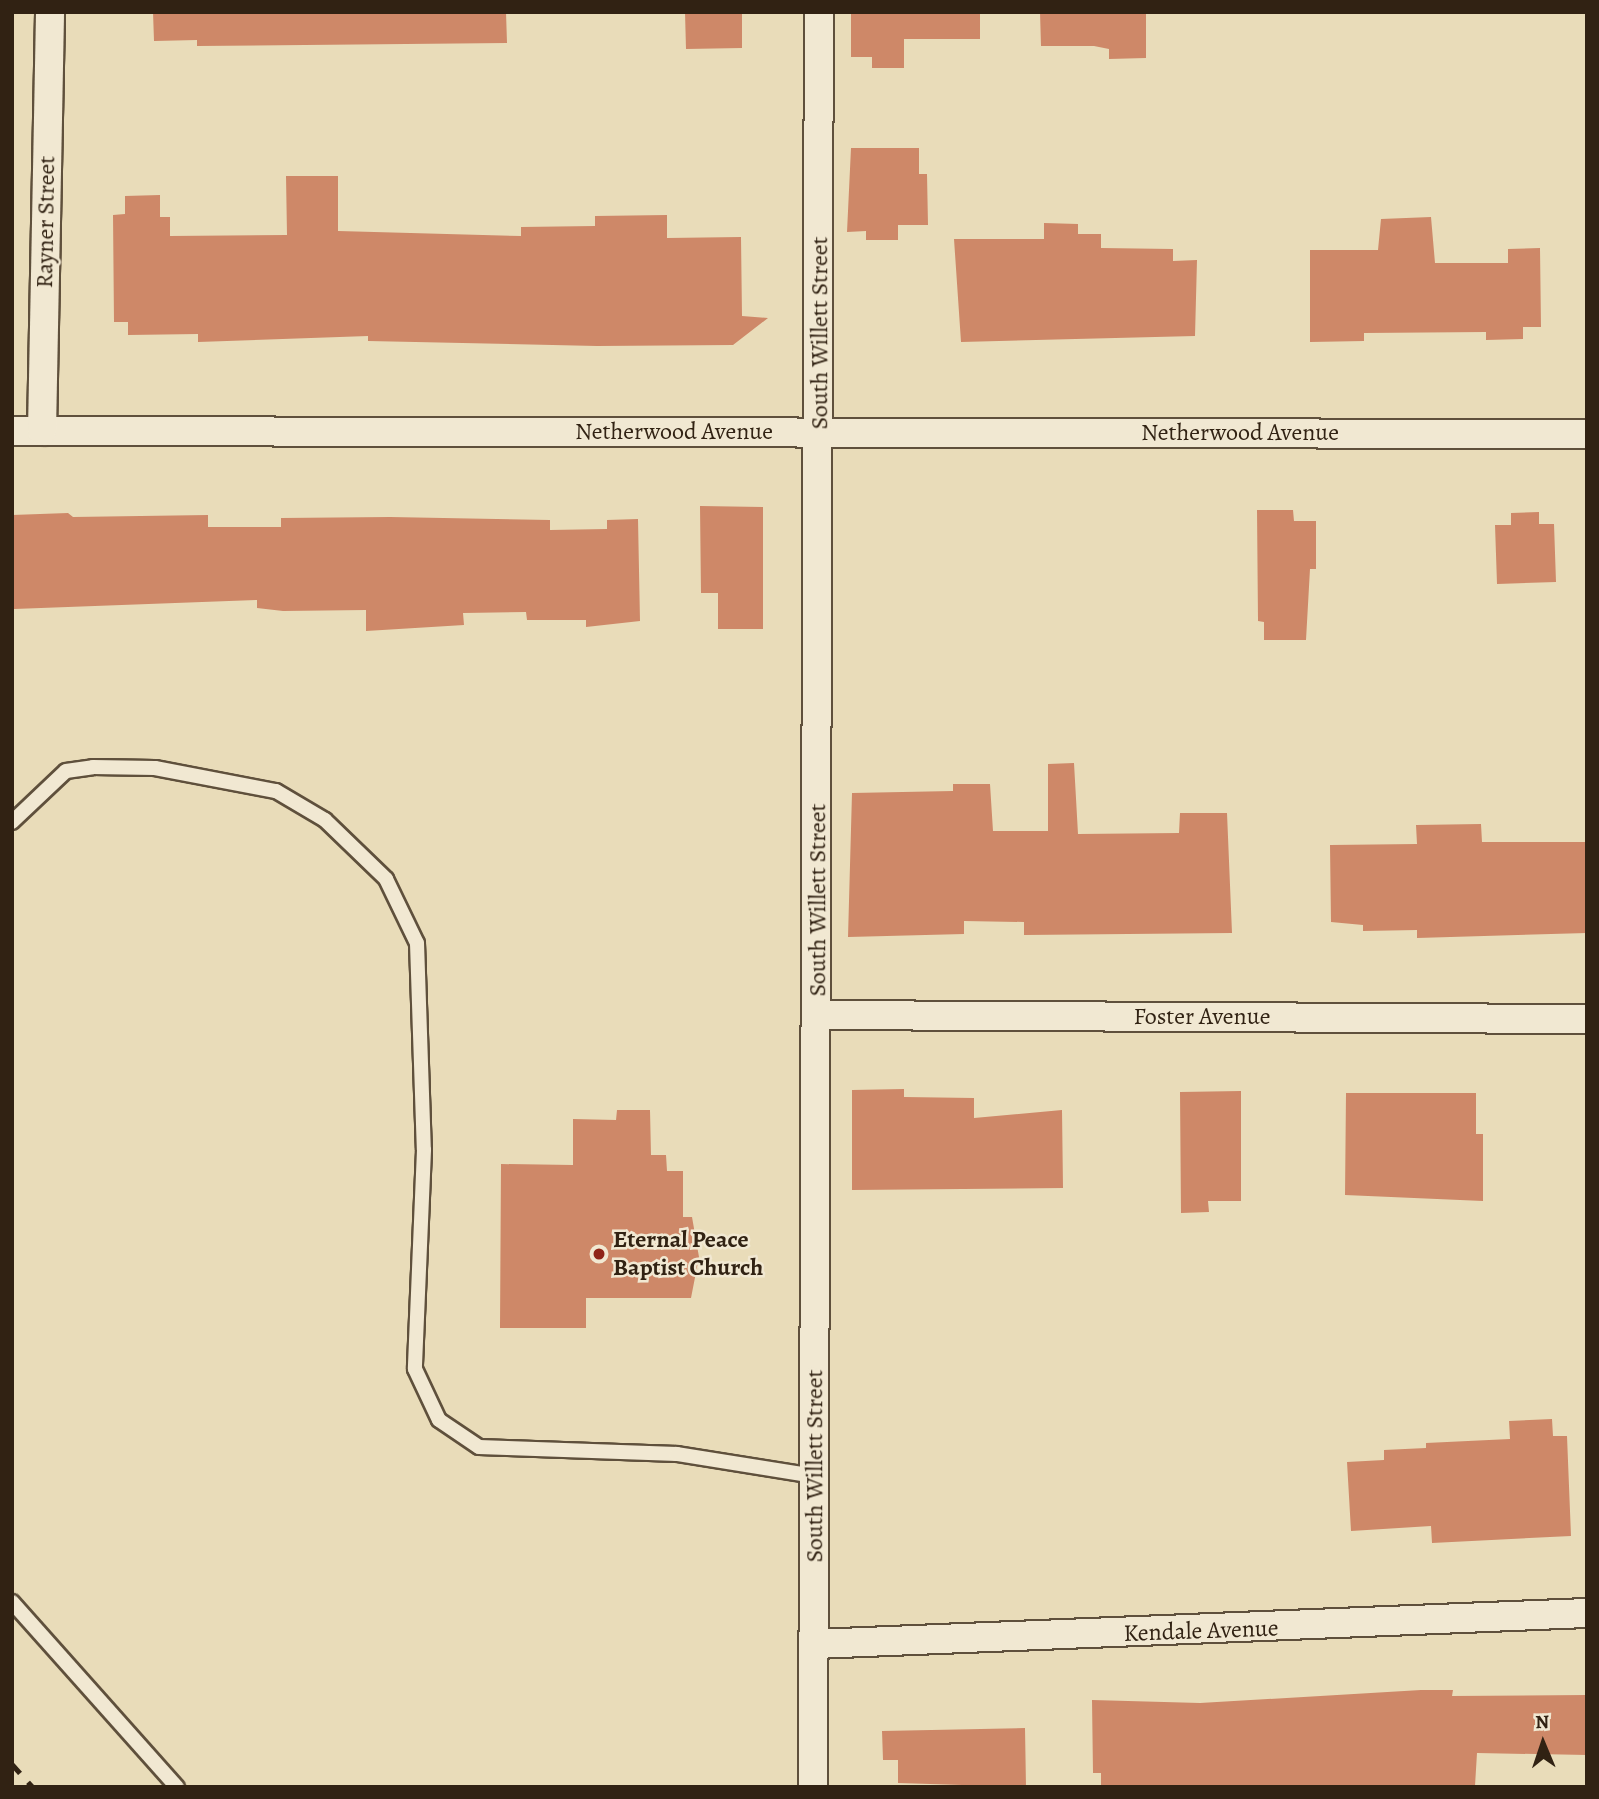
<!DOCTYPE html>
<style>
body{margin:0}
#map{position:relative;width:1599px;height:1799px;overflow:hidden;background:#e9dcb9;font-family:Alegreya,serif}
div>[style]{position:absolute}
.building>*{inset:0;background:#ce8868}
.roads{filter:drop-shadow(2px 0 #5f503c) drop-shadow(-2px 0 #5f503c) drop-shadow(0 2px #5f503c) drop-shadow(0 -2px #5f503c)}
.service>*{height:14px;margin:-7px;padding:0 7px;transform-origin:7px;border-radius:7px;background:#f1e8d2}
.minor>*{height:28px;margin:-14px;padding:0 14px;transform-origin:14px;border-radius:14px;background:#f1e8d2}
.rail>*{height:5px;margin-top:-2.5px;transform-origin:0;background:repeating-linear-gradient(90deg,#312213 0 12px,transparent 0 24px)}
.dots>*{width:19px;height:19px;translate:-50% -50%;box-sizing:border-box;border:4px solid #f1e8d2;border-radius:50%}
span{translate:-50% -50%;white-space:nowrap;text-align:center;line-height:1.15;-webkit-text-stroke:5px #f1e8d2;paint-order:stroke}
.street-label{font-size:24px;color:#312213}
.poi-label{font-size:24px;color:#312213;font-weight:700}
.left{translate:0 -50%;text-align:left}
.frame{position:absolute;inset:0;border:14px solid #312213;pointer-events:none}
.north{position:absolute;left:1508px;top:1708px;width:70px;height:70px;-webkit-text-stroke:5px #f1e8d2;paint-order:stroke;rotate:358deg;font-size:19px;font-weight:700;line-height:28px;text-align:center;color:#312213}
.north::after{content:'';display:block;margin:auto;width:24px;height:32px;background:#312213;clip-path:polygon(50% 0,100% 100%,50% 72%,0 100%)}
</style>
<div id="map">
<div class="building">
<div style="clip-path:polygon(153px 12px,506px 12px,507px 43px,197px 46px,197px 40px,154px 41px)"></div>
<div style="clip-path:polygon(685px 12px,742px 12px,742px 48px,686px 49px)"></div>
<div style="clip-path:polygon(851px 12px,980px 12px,980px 39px,904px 39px,904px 68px,872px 68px,872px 57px,851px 57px)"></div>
<div style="clip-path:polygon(1040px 12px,1146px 12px,1146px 58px,1109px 59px,1109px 49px,1094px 46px,1041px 46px)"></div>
<div style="clip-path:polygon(851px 148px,919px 148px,919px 174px,927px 174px,928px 225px,898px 225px,898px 240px,866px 240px,866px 231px,847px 232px)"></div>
<div style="clip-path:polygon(286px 176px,338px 176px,338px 231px,521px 236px,521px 227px,595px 226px,595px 216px,667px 215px,667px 238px,741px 237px,742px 316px,768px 318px,733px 345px,597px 346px,368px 341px,368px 336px,198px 342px,198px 334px,128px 335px,128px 322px,114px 322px,113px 215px,125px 214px,125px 196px,160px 195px,160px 217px,170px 217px,170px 236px,287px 235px)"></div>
<div style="clip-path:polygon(1431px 217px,1435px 263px,1508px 263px,1508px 249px,1540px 248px,1541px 327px,1523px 327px,1523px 339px,1486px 340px,1486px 332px,1364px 333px,1364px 341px,1310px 342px,1310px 250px,1378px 250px,1381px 219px)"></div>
<div style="clip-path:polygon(1044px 223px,1078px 224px,1078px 234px,1101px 234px,1101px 248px,1173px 249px,1173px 261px,1197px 260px,1195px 336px,961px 342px,954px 239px,1044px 239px)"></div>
<div style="clip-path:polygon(700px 506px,763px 507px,763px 629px,718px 629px,718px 593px,701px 593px)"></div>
<div style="clip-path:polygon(1257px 510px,1293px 510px,1294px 521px,1316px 521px,1316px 569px,1310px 569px,1306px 640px,1264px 640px,1264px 622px,1258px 621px)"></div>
<div style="clip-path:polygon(1539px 512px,1539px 524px,1554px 524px,1556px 582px,1497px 584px,1495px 525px,1511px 525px,1511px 513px)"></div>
<div style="clip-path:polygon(68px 513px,73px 517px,208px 515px,208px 527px,281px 527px,281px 518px,390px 517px,550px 520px,550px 530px,607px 529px,607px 520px,638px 519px,640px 621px,586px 627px,586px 620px,527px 620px,526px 612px,463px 613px,464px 625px,366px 631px,366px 610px,283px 611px,257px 608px,257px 600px,14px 609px,12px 515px)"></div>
<div style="clip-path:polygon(1074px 763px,1078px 834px,1179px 833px,1180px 813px,1227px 813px,1232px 933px,1024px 935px,1024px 922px,964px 921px,964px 934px,848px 937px,852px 793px,953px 791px,953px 784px,990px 784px,993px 831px,1048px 831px,1048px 764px)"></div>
<div style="clip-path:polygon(1481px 824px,1482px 842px,1587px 842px,1587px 933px,1417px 938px,1417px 930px,1363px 931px,1363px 925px,1331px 922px,1330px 845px,1417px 844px,1416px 825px)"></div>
<div style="clip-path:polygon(904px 1089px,904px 1097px,974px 1098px,974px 1118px,1062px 1110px,1063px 1188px,852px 1190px,852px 1090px)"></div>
<div style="clip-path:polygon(1241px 1091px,1241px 1201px,1208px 1201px,1209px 1212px,1181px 1213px,1180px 1092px)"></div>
<div style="clip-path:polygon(1346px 1093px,1476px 1093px,1476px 1134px,1483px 1134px,1483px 1201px,1345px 1195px)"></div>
<div style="clip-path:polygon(617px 1110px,650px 1110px,651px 1155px,666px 1155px,667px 1171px,683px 1171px,683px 1217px,692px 1217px,699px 1257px,691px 1298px,586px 1298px,586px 1328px,500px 1328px,501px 1164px,573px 1165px,573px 1119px,616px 1120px)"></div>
<div style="clip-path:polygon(1552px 1419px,1553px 1436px,1567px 1436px,1571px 1536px,1432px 1543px,1431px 1526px,1351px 1531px,1347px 1462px,1384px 1460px,1384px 1450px,1426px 1448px,1426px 1443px,1510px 1439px,1509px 1421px)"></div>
<div style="clip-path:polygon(1421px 1690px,1453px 1690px,1452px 1696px,1587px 1695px,1587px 1755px,1477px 1753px,1475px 1786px,1101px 1787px,1101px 1773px,1093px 1773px,1092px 1700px,1200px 1703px)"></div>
<div style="clip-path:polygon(1025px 1728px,1026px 1787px,898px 1783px,898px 1760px,883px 1760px,882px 1731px)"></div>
</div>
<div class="roads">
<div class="service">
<div style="left:12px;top:822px;width:74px;rotate:-43.4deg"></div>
<div style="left:66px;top:771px;width:27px;rotate:-8deg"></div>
<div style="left:93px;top:767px;width:62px;rotate:0.9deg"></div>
<div style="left:155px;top:768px;width:123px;rotate:10.8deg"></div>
<div style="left:276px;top:791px;width:57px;rotate:30.6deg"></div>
<div style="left:325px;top:820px;width:85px;rotate:44deg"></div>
<div style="left:386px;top:879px;width:71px;rotate:64.2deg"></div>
<div style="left:417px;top:943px;width:207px;rotate:88.1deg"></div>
<div style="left:424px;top:1150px;width:219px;rotate:92.4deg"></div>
<div style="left:415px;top:1369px;width:56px;rotate:64.8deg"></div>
<div style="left:439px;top:1420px;width:48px;rotate:34deg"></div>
<div style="left:479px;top:1447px;width:198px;rotate:2deg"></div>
<div style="left:677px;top:1454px;width:140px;rotate:9.1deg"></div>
<div style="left:12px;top:1602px;width:248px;rotate:48.3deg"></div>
</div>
<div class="minor">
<div style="left:12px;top:431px;width:1575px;rotate:0.11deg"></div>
<div style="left:42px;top:431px;width:419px;rotate:-88.9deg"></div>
<div style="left:817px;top:1015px;width:770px;rotate:0.3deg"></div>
<div style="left:815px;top:1644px;width:773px;rotate:-2.3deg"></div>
<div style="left:813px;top:1787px;width:1775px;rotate:-89.81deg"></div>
</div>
</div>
<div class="rail">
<div style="left:12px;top:1764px;width:31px;rotate:48deg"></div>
</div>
<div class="dots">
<div style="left:599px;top:1254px;background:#8f2418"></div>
</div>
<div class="street-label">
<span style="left:46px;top:222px;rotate:-89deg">Rayner Street</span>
<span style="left:820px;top:333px;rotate:-90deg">South Willett Street</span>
<span style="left:674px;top:432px">Netherwood Avenue</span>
<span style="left:1240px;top:433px">Netherwood Avenue</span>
<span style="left:818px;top:900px;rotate:-90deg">South Willett Street</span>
<span style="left:1202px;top:1017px">Foster Avenue</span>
<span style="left:815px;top:1466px;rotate:-90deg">South Willett Street</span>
<span style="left:1201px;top:1631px;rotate:-2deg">Kendale Avenue</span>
</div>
<div class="poi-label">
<span class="left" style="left:613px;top:1254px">Eternal Peace<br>Baptist Church</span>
</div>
<div class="frame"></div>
<div class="north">N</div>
</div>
